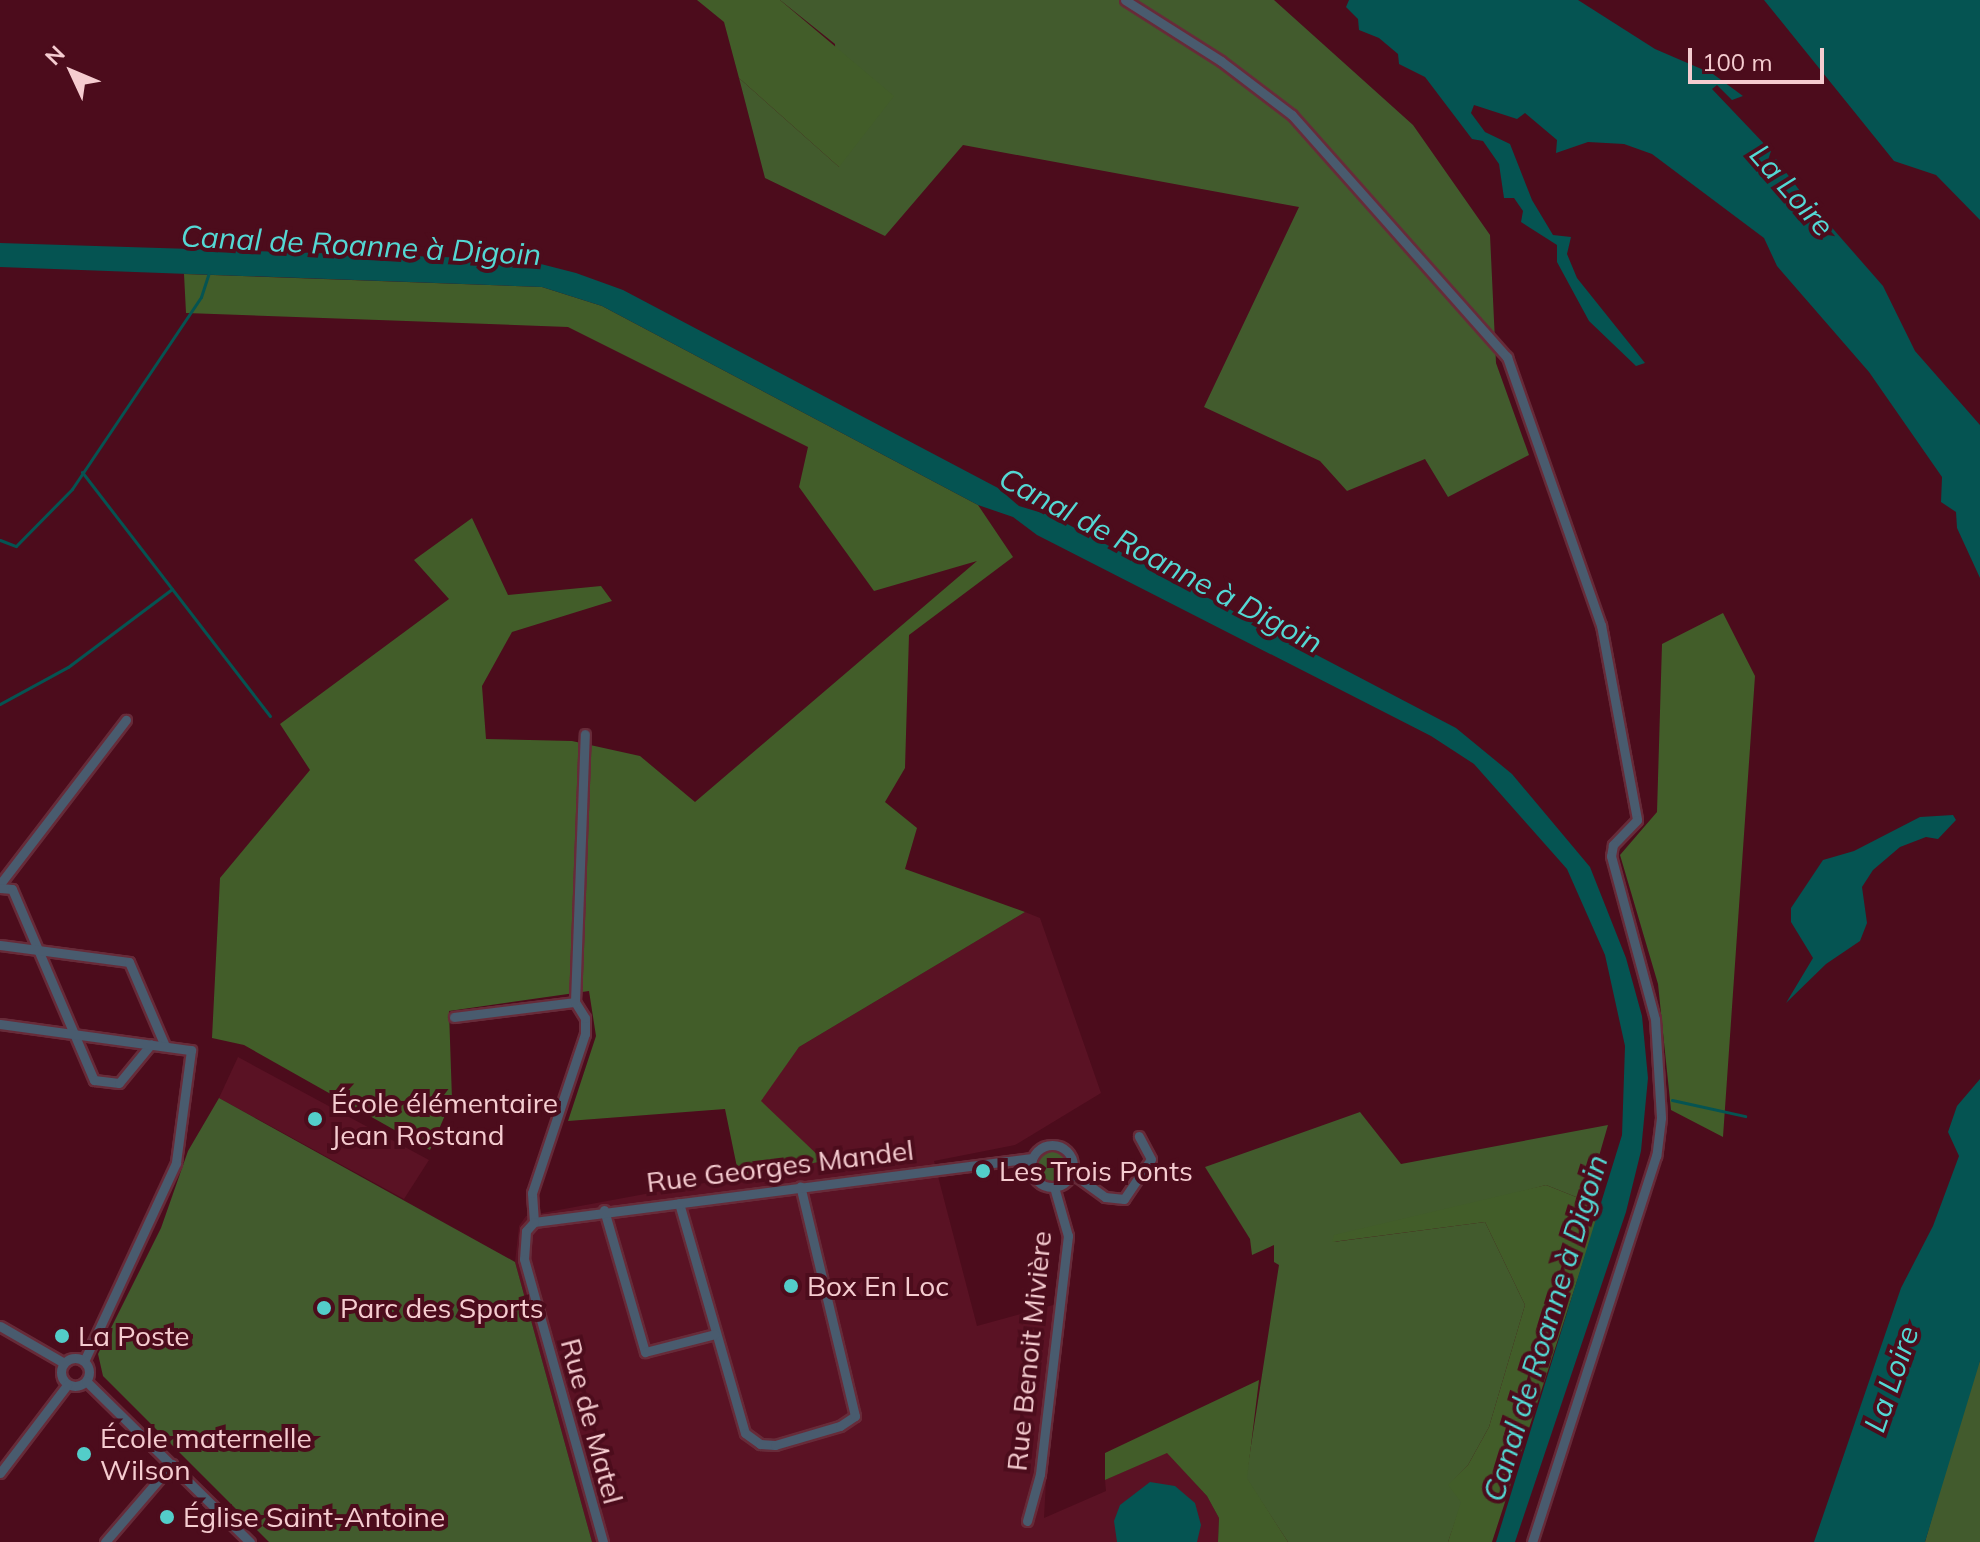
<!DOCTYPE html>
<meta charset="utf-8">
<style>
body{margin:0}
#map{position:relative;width:1980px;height:1542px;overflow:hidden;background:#4c0c1c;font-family:Mulish,sans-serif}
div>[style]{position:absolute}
.built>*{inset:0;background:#5a1224}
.green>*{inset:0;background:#425b2d}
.round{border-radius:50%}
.forest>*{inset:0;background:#425d29}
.water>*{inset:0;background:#055452}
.stream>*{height:3px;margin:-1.5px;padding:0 1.5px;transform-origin:1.5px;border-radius:1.5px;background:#055452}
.roads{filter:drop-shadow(2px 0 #672b39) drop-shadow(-2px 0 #672b39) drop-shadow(0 2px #672b39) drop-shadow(0 -2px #672b39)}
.minor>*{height:9px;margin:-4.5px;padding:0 4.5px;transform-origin:4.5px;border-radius:4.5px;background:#495b6e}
.minor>.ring{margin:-4.5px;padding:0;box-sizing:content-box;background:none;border:9px solid #495b6e;border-radius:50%}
.dots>*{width:22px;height:22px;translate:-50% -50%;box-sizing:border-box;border:4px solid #4c0c1c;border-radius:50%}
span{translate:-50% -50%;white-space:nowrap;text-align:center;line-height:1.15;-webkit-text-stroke:8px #4c0c1c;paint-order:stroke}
.poi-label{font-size:28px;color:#f5ccd0}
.left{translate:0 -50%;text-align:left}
.street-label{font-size:28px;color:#f5ccd0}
.water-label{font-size:30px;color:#54d8d4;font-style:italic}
.north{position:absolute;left:32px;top:32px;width:80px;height:80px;-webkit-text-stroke:6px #4c0c1c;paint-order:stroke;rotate:314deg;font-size:22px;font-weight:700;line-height:32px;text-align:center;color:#f5ccd0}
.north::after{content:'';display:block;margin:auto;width:28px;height:36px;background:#f5ccd0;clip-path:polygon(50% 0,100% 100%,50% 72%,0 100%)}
.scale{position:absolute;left:1688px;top:48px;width:136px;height:36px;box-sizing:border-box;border:4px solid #f5ccd0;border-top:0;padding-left:10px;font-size:24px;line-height:28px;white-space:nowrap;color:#f5ccd0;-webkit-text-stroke:6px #4c0c1c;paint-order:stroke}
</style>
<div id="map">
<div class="built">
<div style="clip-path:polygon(1025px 912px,1040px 918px,1101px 1093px,1015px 1145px,934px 1161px,977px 1326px,1064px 1302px,1051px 1391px,1044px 1518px,1106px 1491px,1105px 1480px,1167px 1452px,1207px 1496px,1219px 1518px,1218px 1542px,592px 1542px,515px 1262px,519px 1226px,526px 1216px,823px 1161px,760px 1101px,799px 1047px)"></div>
<div style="clip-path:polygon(238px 1057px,429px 1160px,404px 1199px,219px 1098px)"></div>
</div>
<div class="green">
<div style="clip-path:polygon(780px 0,1274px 0,1413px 125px,1490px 235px,1496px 363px,1529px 455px,1448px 497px,1425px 459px,1347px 491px,1320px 461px,1204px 407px,1299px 207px,963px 145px,885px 236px,765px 178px,739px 78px,839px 167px,835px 44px)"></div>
<div style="clip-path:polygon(219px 1098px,515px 1262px,592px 1542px,269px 1542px,103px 1376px,98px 1354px,161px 1228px,188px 1151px)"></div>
<div style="clip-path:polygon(1360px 1112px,1401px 1164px,1608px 1125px,1586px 1201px,1546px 1185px,1333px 1242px,1485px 1222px,1525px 1305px,1489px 1427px,1468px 1465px,1449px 1485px,1462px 1502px,1448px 1542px,1288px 1542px,1246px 1478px,1279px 1265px,1274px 1262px,1274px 1245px,1252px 1255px,1250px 1239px,1205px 1167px)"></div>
<div class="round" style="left:1036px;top:1149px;width:32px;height:32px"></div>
<div style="clip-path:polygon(1980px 1361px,1980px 1542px,1925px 1542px,1973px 1371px)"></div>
</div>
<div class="forest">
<div style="clip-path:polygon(697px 0,780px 0,894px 96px,839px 167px,739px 78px,724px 22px)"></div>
<div style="clip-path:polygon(184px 274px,542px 287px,602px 306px,978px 505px,1013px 557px,909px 635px,905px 768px,885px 802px,917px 828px,905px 869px,1025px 912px,799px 1047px,761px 1101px,824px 1161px,739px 1177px,725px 1109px,568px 1121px,596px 1036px,589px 991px,449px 1011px,452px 1099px,430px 1150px,244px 1045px,212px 1038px,220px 878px,310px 770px,280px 724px,449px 599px,414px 560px,472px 518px,508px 595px,601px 586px,612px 601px,512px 632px,482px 686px,486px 739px,572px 741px,640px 756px,695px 802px,977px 561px,874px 591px,799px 487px,808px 447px,568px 327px,186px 313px)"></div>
<div style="clip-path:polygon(1723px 613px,1755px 676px,1723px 1137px,1671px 1110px,1658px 984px,1620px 855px,1657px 812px,1662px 644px)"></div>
<div style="clip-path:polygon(1546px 1185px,1586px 1201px,1597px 1220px,1492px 1542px,1448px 1542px,1461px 1502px,1448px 1485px,1468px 1465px,1489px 1427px,1525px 1305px,1485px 1222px,1332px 1242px,1334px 1235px)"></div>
<div style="clip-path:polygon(1259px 1380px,1247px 1478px,1288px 1542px,1218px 1542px,1219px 1518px,1207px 1496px,1167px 1453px,1105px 1480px,1105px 1453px)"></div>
</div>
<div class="water">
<div style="clip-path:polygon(1349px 0,1578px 0,1655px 49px,1713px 74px,1743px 96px,1732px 100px,1717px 85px,1712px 89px,1771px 151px,1768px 160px,1776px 159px,1806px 199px,1795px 213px,1827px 222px,1883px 286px,1915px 351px,1980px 425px,1980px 578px,1957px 528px,1956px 512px,1941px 502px,1942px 477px,1869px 372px,1777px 266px,1764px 238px,1652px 154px,1624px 144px,1588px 142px,1556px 153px,1557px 140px,1525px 113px,1517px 119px,1474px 105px,1471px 113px,1485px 132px,1510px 144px,1532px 200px,1553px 235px,1571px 237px,1567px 254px,1577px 278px,1645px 363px,1636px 366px,1589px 321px,1557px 262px,1557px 245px,1521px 222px,1523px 211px,1514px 198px,1504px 198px,1499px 164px,1483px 141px,1472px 139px,1425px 77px,1399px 64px,1398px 54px,1379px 38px,1359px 30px,1358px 19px,1346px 7px)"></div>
<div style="clip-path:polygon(1764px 0,1980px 0,1980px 220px,1936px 175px,1894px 161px)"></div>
<div style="clip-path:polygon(0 243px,473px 258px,537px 263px,576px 273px,623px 290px,998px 488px,1019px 506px,1052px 516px,1456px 728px,1512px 774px,1590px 867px,1626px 958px,1642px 1016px,1648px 1078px,1641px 1151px,1626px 1212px,1515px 1542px,1496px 1542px,1622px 1135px,1625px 1046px,1605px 955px,1567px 869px,1474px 764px,1431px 736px,1037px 535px,1013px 517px,978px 505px,602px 306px,542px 287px,0 267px)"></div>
<div style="clip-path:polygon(1953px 815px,1956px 820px,1938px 839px,1926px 837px,1900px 847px,1873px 870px,1862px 887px,1867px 923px,1860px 941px,1826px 964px,1786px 1003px,1813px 958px,1791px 922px,1791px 908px,1823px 860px,1854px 851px,1920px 817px)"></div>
<div style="clip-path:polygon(1980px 1079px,1980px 1361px,1925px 1542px,1814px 1542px,1901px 1288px,1933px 1226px,1959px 1156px,1948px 1132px,1957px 1106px)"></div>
<div style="clip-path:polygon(1150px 1482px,1175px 1486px,1195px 1503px,1201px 1525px,1197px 1542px,1117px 1542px,1114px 1521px,1120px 1505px)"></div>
</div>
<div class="stream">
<div style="left:82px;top:472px;width:308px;rotate:52.4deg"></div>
<div style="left:0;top:540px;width:17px;rotate:21deg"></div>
<div style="left:16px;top:546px;width:80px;rotate:-45.5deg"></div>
<div style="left:72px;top:489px;width:231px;rotate:-56.1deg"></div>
<div style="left:201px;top:297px;width:26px;rotate:-72deg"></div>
<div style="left:0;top:704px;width:77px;rotate:-28.6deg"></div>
<div style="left:68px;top:667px;width:130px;rotate:-36.9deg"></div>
<div style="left:1672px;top:1100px;width:75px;rotate:12.4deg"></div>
</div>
<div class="roads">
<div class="minor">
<div style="left:1125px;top:0;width:114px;rotate:32.4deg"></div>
<div style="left:1221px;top:61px;width:89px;rotate:37.3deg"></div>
<div style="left:1292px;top:115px;width:324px;rotate:48.4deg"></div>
<div style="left:1507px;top:357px;width:284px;rotate:70.7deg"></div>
<div style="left:1601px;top:625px;width:198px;rotate:79.5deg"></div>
<div style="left:1637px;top:820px;width:35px;rotate:134deg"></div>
<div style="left:1613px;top:845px;width:11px;rotate:100deg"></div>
<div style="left:1611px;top:856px;width:169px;rotate:74.9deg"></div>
<div style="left:1655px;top:1019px;width:99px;rotate:86.5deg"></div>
<div style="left:1661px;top:1118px;width:38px;rotate:97deg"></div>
<div style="left:1656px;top:1156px;width:405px;rotate:107.8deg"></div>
<div style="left:0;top:884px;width:207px;rotate:-52.5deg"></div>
<div style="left:0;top:888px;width:12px;rotate:5deg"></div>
<div style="left:12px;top:889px;width:208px;rotate:66.8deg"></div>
<div style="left:94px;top:1080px;width:25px;rotate:7deg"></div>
<div style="left:119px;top:1083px;width:50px;rotate:-50.6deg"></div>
<div style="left:0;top:945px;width:130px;rotate:7.5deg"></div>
<div style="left:129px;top:962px;width:91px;rotate:66.8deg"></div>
<div style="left:454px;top:1017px;width:122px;rotate:-7.1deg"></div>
<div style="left:0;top:1024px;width:193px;rotate:7.8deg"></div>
<div style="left:191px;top:1050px;width:114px;rotate:97.6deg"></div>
<div style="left:176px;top:1163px;width:218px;rotate:114.9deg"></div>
<div class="ring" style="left:1031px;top:1145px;width:33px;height:33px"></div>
<div style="left:1072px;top:1173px;width:41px;rotate:36deg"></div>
<div style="left:1105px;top:1197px;width:19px;rotate:6deg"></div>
<div style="left:1124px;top:1199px;width:48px;rotate:-56deg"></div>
<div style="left:1151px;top:1159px;width:26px;rotate:-118deg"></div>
<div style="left:679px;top:1203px;width:239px;rotate:74deg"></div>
<div style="left:745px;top:1433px;width:19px;rotate:36deg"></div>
<div style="left:760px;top:1444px;width:15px;rotate:4deg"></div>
<div style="left:775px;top:1445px;width:68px;rotate:-16.3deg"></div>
<div style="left:840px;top:1426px;width:18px;rotate:-34deg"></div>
<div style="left:855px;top:1416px;width:236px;rotate:-103.4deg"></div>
<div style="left:604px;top:1210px;width:148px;rotate:73.9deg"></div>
<div style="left:645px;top:1352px;width:72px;rotate:-14.4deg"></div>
<div style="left:534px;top:1222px;width:502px;rotate:-7.32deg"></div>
<div style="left:534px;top:1222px;width:29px;rotate:-94deg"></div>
<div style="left:532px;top:1193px;width:168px;rotate:-71.6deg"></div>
<div style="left:585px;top:1034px;width:16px;rotate:-90deg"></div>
<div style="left:585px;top:1018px;width:19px;rotate:-122deg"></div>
<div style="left:575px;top:1002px;width:268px;rotate:-87.9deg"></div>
<div style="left:534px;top:1222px;width:12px;rotate:132deg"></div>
<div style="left:526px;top:1231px;width:28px;rotate:94deg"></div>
<div style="left:524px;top:1259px;width:294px;rotate:74.4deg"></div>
<div style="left:0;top:1326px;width:74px;rotate:30deg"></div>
<div class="ring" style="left:61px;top:1358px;width:19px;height:19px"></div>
<div style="left:86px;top:1381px;width:230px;rotate:44.5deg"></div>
<div style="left:0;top:1473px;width:111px;rotate:-52.7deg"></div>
<div style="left:1027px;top:1521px;width:49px;rotate:-74.5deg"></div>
<div style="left:1040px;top:1474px;width:240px;rotate:-83.3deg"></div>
<div style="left:1068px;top:1236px;width:51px;rotate:-105.9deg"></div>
<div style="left:105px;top:1542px;width:103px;rotate:-49.3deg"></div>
</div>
</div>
<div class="dots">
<div style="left:315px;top:1119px;background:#53cdc9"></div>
<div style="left:983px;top:1171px;background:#53cdc9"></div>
<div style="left:791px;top:1286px;background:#53cdc9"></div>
<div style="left:324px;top:1308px;background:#53cdc9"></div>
<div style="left:62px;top:1336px;background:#53cdc9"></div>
<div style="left:84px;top:1454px;background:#53cdc9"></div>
<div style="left:167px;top:1517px;background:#53cdc9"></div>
</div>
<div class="poi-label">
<span class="left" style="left:331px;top:1119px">École élémentaire<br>Jean Rostand</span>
<span class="left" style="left:999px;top:1171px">Les Trois Ponts</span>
<span class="left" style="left:807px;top:1286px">Box En Loc</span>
<span class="left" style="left:340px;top:1308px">Parc des Sports</span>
<span class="left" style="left:78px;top:1336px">La Poste</span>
<span class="left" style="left:100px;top:1454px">École maternelle<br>Wilson</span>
<span class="left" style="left:183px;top:1517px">Église Saint-Antoine</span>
</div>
<div class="street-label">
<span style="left:780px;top:1166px;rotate:-7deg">Rue Georges Mandel</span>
<span style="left:1029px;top:1351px;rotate:-84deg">Rue Benoit Mivière</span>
<span style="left:592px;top:1421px;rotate:75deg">Rue de Matel</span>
</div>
<div class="water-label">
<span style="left:1792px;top:190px;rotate:49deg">La Loire</span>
<span style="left:361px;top:245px;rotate:3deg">Canal de Roanne à Digoin</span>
<span style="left:1161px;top:560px;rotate:28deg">Canal de Roanne à Digoin</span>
<span style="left:1545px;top:1328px;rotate:-73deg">Canal de Roanne à Digoin</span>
<span style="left:1891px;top:1379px;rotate:-71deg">La Loire</span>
</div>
<div class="north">N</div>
<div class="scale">100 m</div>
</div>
